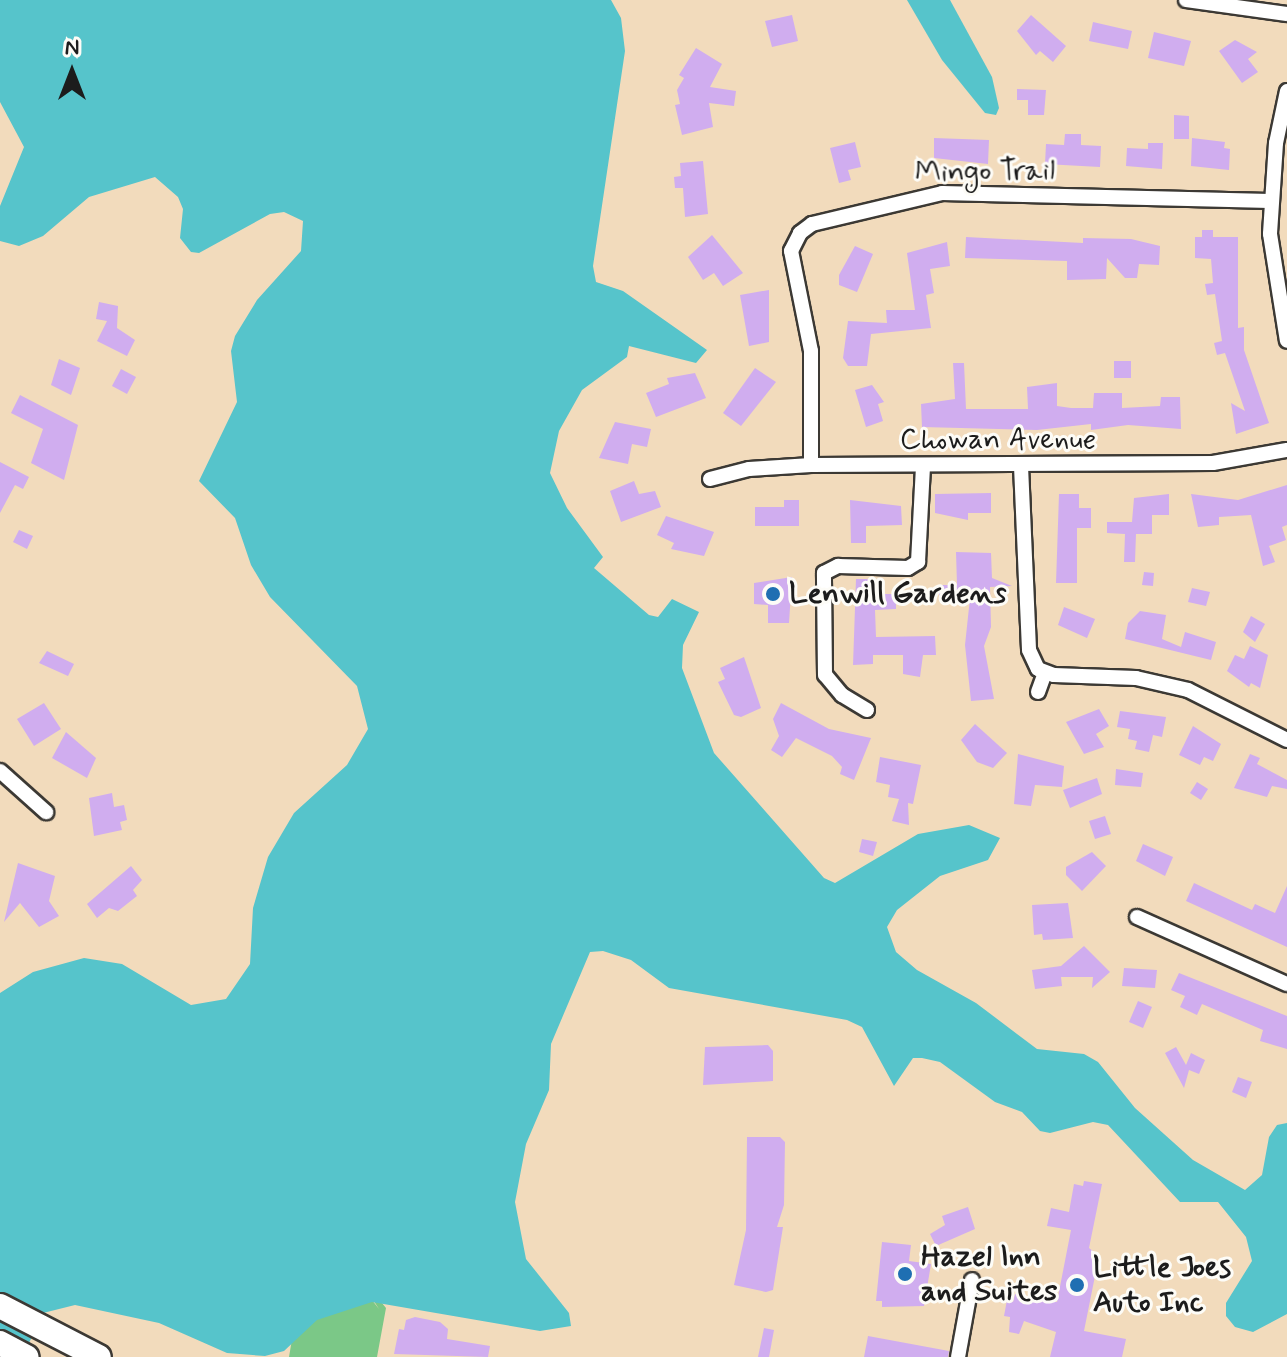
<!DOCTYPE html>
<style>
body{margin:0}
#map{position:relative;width:1287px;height:1357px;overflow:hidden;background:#f2dbbc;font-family:Mynerve,sans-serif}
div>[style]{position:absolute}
.green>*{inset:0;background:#7bc887}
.water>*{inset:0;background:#56c4cb}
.building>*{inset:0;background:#d0adef}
.roads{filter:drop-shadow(2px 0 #3c3934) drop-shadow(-2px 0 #3c3934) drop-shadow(0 2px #3c3934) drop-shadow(0 -2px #3c3934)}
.minor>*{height:14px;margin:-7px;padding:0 7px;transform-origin:7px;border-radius:7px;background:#fff}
.primary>*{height:24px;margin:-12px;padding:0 12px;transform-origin:12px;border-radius:12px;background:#fff}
.dots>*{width:22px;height:22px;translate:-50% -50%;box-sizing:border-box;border:4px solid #fdfcf7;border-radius:50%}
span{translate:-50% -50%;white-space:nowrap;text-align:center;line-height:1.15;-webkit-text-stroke:6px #fdfcf7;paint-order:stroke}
.street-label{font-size:30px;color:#1c1c1c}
.poi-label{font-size:30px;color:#1c1c1c;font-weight:700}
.left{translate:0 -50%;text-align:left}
.north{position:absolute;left:32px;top:32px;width:80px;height:80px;-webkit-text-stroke:6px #fdfcf7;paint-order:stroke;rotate:0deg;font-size:22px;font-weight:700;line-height:32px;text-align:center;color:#1c1c1c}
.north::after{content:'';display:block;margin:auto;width:28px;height:36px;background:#1c1c1c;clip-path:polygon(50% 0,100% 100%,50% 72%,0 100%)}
</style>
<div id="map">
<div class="green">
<div style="clip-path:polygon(348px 1261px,386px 1308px,377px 1357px,289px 1357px,301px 1286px,357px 1281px,379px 1309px)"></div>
</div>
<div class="water">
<div style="clip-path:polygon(0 0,611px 0,621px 18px,625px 51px,593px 266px,596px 282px,623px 291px,707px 350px,696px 363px,629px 346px,627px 357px,582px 390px,559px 431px,550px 473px,567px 508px,603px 557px,594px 568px,649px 615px,658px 617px,672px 599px,699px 612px,683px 645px,682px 668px,714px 753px,824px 878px,835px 883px,918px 834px,969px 825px,1000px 838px,988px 860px,940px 876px,897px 910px,887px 927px,896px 952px,917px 970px,976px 1003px,1037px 1049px,1084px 1054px,1098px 1062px,1135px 1108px,1193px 1160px,1245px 1190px,1262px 1175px,1269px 1137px,1277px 1125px,1287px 1123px,1287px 1314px,1253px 1332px,1235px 1327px,1226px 1316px,1226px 1303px,1252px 1261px,1246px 1237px,1218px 1202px,1180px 1202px,1108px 1125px,1093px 1122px,1050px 1133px,1040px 1131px,1022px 1112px,995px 1102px,940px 1062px,922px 1058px,913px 1058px,894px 1086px,862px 1027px,847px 1020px,669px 988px,631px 960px,603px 951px,590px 952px,551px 1044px,549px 1090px,526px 1144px,515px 1202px,526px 1259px,569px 1313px,571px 1326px,540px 1331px,372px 1302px,317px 1320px,284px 1351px,265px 1356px,227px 1353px,159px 1323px,75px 1305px,43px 1313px,29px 1343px,30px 1357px,0 1357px,0 993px,33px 972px,84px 958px,122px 964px,191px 1005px,226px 999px,250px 964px,253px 908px,268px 857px,294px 813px,347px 765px,368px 729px,357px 686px,270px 597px,251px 565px,235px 518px,199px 481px,237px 402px,231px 351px,235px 336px,257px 300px,301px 251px,303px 221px,284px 212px,270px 214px,199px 253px,191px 252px,180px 238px,183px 209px,178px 197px,155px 177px,89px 197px,43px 236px,19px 246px,0 241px,0 206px,24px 147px,0 102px)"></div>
<div style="clip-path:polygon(907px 0,950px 0,992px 77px,999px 108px,996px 115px,985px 113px,942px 60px)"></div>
</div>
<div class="building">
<div style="clip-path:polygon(792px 15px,798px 41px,772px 47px,765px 21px)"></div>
<div style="clip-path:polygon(1031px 15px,1066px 46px,1053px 62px,1040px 51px,1036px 55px,1017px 31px)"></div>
<div style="clip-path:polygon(1093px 22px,1132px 31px,1128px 49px,1089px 41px)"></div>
<div style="clip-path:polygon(1154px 32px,1191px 41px,1184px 66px,1148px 58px)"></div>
<div style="clip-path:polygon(1235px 40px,1257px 52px,1248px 59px,1258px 72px,1242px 83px,1219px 51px)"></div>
<div style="clip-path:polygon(696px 48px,722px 64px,710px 87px,736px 91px,734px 106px,709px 103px,713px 127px,682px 135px,675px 105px,680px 104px,677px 90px,684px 78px,679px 75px)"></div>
<div style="clip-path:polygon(1017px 89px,1046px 90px,1044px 115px,1028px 115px,1028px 100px,1017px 100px)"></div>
<div style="clip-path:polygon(1174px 115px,1189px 116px,1189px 139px,1174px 139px)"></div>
<div style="clip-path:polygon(1065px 134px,1081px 134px,1081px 145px,1101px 146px,1100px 167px,1045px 164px,1046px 144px,1064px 145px)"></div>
<div style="clip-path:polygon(934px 138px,989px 140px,988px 164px,934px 158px)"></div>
<div style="clip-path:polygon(1192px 138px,1225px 142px,1224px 148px,1230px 149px,1229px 170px,1191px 166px)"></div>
<div style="clip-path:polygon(855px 142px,861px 167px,848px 170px,851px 180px,839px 183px,830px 148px)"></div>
<div style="clip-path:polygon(1148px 143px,1163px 143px,1162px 169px,1126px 166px,1127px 148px,1148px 149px)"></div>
<div style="clip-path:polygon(703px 161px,708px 214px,685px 217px,683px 188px,675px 188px,674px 177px,681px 176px,680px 163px)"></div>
<div style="clip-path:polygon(1202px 230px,1213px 230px,1213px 237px,1238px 237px,1238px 328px,1244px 327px,1244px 350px,1269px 423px,1236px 434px,1231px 403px,1245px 411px,1225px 353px,1217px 355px,1214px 343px,1222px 341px,1215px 294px,1207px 295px,1205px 284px,1213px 283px,1211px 259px,1195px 258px,1195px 237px,1202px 237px)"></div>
<div style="clip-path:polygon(712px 235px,743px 273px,723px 286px,714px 273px,703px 280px,688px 257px)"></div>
<div style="clip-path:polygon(966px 237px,1083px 243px,1083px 238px,1131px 239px,1160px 246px,1159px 265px,1139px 264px,1137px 278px,1125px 278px,1107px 258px,1106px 279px,1067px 280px,1067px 261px,965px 258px)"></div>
<div style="clip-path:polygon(947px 242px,950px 266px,930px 269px,934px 293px,926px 295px,931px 328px,871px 334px,867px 366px,848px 366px,843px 358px,848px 321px,887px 323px,886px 310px,915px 310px,907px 253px)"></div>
<div style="clip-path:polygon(855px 246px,873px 254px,857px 292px,839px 285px,839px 275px)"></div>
<div style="clip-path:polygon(769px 290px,769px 342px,749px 346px,740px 295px)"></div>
<div style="clip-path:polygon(99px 302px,118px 306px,117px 328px,135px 340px,127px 356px,97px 341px,107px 321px,96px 319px)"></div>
<div style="clip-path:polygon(59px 359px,80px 368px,71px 395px,51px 385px)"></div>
<div style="clip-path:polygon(1114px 361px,1131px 361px,1131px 378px,1114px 378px)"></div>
<div style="clip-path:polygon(953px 363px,964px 363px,966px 409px,1028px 409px,1027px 387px,1057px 383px,1057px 406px,1071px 408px,1093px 408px,1094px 393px,1122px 393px,1122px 408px,1160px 406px,1161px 397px,1180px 397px,1181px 429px,1128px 425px,1091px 430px,1091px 424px,1037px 430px,922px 427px,921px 404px,955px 399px)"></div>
<div style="clip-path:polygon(755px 368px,776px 382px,741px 426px,723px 413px)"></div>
<div style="clip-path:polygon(121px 369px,136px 377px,127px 394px,112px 386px)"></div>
<div style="clip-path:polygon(695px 373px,706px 398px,656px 417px,646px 393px,669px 384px,667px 378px)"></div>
<div style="clip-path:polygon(872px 385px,884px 402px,878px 404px,883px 421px,866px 427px,855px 390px)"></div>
<div style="clip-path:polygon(20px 395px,78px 425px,64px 480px,31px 463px,43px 429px,11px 413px)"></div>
<div style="clip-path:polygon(615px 422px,651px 429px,647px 447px,632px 444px,628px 464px,599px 458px)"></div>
<div style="clip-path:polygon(0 462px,29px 477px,23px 489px,15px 485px,0 513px)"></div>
<div style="clip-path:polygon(634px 481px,639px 494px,655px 491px,661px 507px,621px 522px,610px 491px)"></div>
<div style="clip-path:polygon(1287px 485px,1287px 525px,1282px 527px,1286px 540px,1269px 546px,1275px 562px,1263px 566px,1251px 515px,1219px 517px,1219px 525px,1198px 527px,1191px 494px,1238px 500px)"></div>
<div style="clip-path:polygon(991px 493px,991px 513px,968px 513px,968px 520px,935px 513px,935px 494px)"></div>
<div style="clip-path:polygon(1059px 494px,1079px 494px,1079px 508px,1091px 508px,1091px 528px,1077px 528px,1077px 583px,1056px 583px)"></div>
<div style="clip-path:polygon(1169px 494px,1169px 515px,1152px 515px,1152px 534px,1136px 534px,1135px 562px,1124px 562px,1125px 534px,1107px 533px,1107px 522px,1132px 522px,1134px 498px)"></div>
<div style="clip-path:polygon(784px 500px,799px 500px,799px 526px,755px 526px,755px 507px,784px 507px)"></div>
<div style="clip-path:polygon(850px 500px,901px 506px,902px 525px,866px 526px,866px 543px,851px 543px)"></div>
<div style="clip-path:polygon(666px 516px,714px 532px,704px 556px,671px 549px,674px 543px,657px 535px)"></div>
<div style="clip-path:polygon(19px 530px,33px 536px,27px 549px,13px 542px)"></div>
<div style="clip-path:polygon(956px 552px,991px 553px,992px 578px,1012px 586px,990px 587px,991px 627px,984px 646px,994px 699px,971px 701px,965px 645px,970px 598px,939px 598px,939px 585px,957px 585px)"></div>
<div style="clip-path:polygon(1144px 572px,1154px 573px,1153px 586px,1142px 585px)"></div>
<div style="clip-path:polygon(792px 577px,789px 623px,768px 623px,768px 605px,754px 604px,754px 583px)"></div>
<div style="clip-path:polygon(856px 579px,875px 579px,875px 594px,896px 594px,896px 609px,875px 610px,876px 637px,935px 636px,936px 655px,923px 655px,920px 677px,903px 674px,903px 655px,873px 655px,873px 664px,853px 665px)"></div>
<div style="clip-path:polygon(1192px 588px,1210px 592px,1206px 606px,1188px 602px)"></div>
<div style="clip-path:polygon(1064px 607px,1095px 619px,1087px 638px,1058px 625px)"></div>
<div style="clip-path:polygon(1140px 611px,1166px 615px,1162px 639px,1181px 647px,1185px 632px,1216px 642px,1211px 660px,1125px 639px,1128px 623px)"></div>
<div style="clip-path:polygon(1251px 616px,1265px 624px,1255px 642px,1243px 632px)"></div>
<div style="clip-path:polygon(1250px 646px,1268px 655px,1260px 688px,1251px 683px,1249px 687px,1227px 671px,1235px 655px,1244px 659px)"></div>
<div style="clip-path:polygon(47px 651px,74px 664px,68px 676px,39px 663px)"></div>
<div style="clip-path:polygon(744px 657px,761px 708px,741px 717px,734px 715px,718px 682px,725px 679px,720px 668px)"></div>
<div style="clip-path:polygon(44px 703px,61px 729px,34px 746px,17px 719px)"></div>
<div style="clip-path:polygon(781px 703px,829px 729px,871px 738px,854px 780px,840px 774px,842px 767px,832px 756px,796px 738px,782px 757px,771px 750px,779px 736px,773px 719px)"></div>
<div style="clip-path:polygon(1099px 709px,1109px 726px,1096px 734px,1104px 747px,1084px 754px,1066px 722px)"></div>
<div style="clip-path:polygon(1120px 711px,1166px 717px,1162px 737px,1153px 735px,1149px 752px,1135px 749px,1137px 741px,1128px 739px,1130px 729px,1117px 727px)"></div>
<div style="clip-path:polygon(975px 724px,1007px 753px,993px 768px,977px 762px,961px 740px)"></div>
<div style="clip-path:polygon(1193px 726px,1221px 744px,1213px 761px,1204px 757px,1200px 765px,1179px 755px)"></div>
<div style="clip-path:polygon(66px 732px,96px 758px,87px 778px,52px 758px)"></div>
<div style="clip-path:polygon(1018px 754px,1064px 766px,1062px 787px,1035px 785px,1031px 806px,1014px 804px)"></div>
<div style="clip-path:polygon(1250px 754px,1260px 758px,1257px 764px,1287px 780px,1287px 789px,1272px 786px,1267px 797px,1234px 788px)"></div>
<div style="clip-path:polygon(880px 757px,921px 765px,913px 804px,908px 803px,909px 825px,892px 821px,899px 799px,888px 797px,890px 785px,876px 782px)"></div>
<div style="clip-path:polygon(1116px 769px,1143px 773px,1141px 787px,1115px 785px)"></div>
<div style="clip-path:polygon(1097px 778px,1102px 794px,1070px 808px,1063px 790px)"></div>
<div style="clip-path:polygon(1197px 782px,1208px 789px,1201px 800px,1190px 793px)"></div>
<div style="clip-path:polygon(112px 793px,114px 807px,124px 805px,127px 820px,120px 822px,122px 830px,94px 836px,89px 798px)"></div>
<div style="clip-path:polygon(1105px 816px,1111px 834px,1095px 839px,1089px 821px)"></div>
<div style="clip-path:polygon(862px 839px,877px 842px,873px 856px,859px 852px)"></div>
<div style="clip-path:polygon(1143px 844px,1173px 857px,1165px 876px,1136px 861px)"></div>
<div style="clip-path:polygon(1092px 852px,1106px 866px,1082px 891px,1066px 875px,1066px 867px)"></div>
<div style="clip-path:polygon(18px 863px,55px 876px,49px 901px,59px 916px,39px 927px,20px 903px,4px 922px)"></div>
<div style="clip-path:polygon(131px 866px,142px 880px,133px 890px,137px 896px,118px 911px,109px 908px,97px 918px,87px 904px)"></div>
<div style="clip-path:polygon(1194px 883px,1252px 910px,1255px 904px,1275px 913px,1287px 886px,1287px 947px,1186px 901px)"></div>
<div style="clip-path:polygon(1068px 903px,1073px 938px,1043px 940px,1042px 934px,1034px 935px,1032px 905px)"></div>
<div style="clip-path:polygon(1084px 946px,1110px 972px,1092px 988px,1093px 977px,1061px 977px,1062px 986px,1035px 989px,1032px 970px,1061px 966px)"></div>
<div style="clip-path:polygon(1124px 968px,1157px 970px,1155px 988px,1122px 986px)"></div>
<div style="clip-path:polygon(1179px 973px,1287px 1016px,1287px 1049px,1260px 1041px,1263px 1030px,1202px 1004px,1197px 1015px,1180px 1007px,1185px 996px,1171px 990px)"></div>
<div style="clip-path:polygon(1138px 1001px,1152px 1007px,1143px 1028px,1129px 1022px)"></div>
<div style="clip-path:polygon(768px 1045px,773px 1051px,773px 1081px,703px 1085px,705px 1047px)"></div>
<div style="clip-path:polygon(1176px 1047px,1186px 1065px,1191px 1053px,1205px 1060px,1199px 1074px,1189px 1070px,1184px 1088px,1165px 1053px)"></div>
<div style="clip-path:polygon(1238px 1077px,1252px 1082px,1246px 1098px,1232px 1092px)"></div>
<div style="clip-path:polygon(747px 1137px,780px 1137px,785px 1142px,784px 1205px,777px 1227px,783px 1227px,773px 1290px,766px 1292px,734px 1285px,746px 1230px)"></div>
<div style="clip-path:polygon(1084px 1181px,1102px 1184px,1089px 1248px,1099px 1256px,1084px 1331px,1126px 1339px,1122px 1357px,1050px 1357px,1056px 1332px,1024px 1321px,1019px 1334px,1009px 1332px,1010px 1317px,1004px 1316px,1007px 1300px,1013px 1302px,1015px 1294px,1057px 1302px,1071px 1230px,1047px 1226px,1051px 1208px,1069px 1212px,1074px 1184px,1083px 1186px)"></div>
<div style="clip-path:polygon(968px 1207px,975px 1229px,936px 1246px,930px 1234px,945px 1225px,942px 1216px)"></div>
<div style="clip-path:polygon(882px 1242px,911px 1245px,909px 1261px,931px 1264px,924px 1306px,882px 1307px,882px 1301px,876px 1301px)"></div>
<div style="clip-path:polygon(415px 1317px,440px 1322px,448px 1329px,447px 1339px,490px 1346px,488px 1357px,394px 1354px,399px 1329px,404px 1330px,406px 1320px)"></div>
<div style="clip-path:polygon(764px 1328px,774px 1330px,769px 1357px,758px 1357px)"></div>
<div style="clip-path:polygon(868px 1336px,949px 1351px,948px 1357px,864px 1357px)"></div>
</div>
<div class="roads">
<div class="minor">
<div style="left:1186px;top:0;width:102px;rotate:7.9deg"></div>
<div style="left:1287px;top:91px;width:53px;rotate:101.9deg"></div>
<div style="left:1276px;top:143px;width:91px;rotate:93.8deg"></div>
<div style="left:1270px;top:234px;width:108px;rotate:81deg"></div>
<div style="left:811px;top:465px;width:114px;rotate:-90deg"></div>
<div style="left:811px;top:351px;width:102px;rotate:-101.3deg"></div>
<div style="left:791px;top:251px;width:20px;rotate:-63deg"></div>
<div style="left:800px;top:233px;width:15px;rotate:-37deg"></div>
<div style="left:812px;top:224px;width:134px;rotate:-13.4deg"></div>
<div style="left:942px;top:193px;width:328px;rotate:1.4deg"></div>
<div style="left:1021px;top:466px;width:184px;rotate:87.5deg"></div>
<div style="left:1029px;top:650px;width:21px;rotate:65deg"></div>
<div style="left:1038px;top:669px;width:17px;rotate:21deg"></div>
<div style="left:1054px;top:675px;width:82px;rotate:2.1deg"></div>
<div style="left:1136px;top:678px;width:53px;rotate:13deg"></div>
<div style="left:1188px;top:690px;width:111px;rotate:26.8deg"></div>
<div style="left:710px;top:479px;width:40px;rotate:-14.4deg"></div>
<div style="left:749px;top:469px;width:62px;rotate:-3.7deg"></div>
<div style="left:811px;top:465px;width:402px;rotate:-0.3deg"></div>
<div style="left:1213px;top:463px;width:75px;rotate:-10deg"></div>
<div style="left:1038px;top:692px;width:20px;rotate:-70deg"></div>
<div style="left:867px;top:710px;width:29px;rotate:-149deg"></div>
<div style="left:842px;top:695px;width:26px;rotate:-130deg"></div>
<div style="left:825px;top:675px;width:102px;rotate:-90.6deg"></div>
<div style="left:824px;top:573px;width:16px;rotate:-27deg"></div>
<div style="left:838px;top:566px;width:70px;rotate:1.6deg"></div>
<div style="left:908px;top:568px;width:12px;rotate:-31deg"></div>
<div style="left:918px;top:562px;width:96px;rotate:-87deg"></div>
<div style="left:0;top:771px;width:62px;rotate:41.7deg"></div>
<div style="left:1137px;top:917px;width:164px;rotate:24.1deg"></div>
<div style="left:958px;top:1357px;width:78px;rotate:-79.7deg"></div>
</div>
<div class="primary">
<div style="left:0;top:1306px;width:111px;rotate:27.3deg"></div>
<div style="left:0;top:1343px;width:30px;rotate:28deg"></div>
</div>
</div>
<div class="dots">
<div style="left:773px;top:594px;background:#1f6fb2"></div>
<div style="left:905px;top:1274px;background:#1f6fb2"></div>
<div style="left:1077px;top:1285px;background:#1f6fb2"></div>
</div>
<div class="street-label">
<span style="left:985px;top:172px;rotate:-1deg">Mingo Trail</span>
<span style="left:998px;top:440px">Chowan Avenue</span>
</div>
<div class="poi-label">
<span class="left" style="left:789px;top:594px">Lenwill Gardens</span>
<span class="left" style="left:921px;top:1274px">Hazel Inn<br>and Suites</span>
<span class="left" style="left:1093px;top:1285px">Little Joes<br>Auto Inc</span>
</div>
<div class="north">N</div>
</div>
